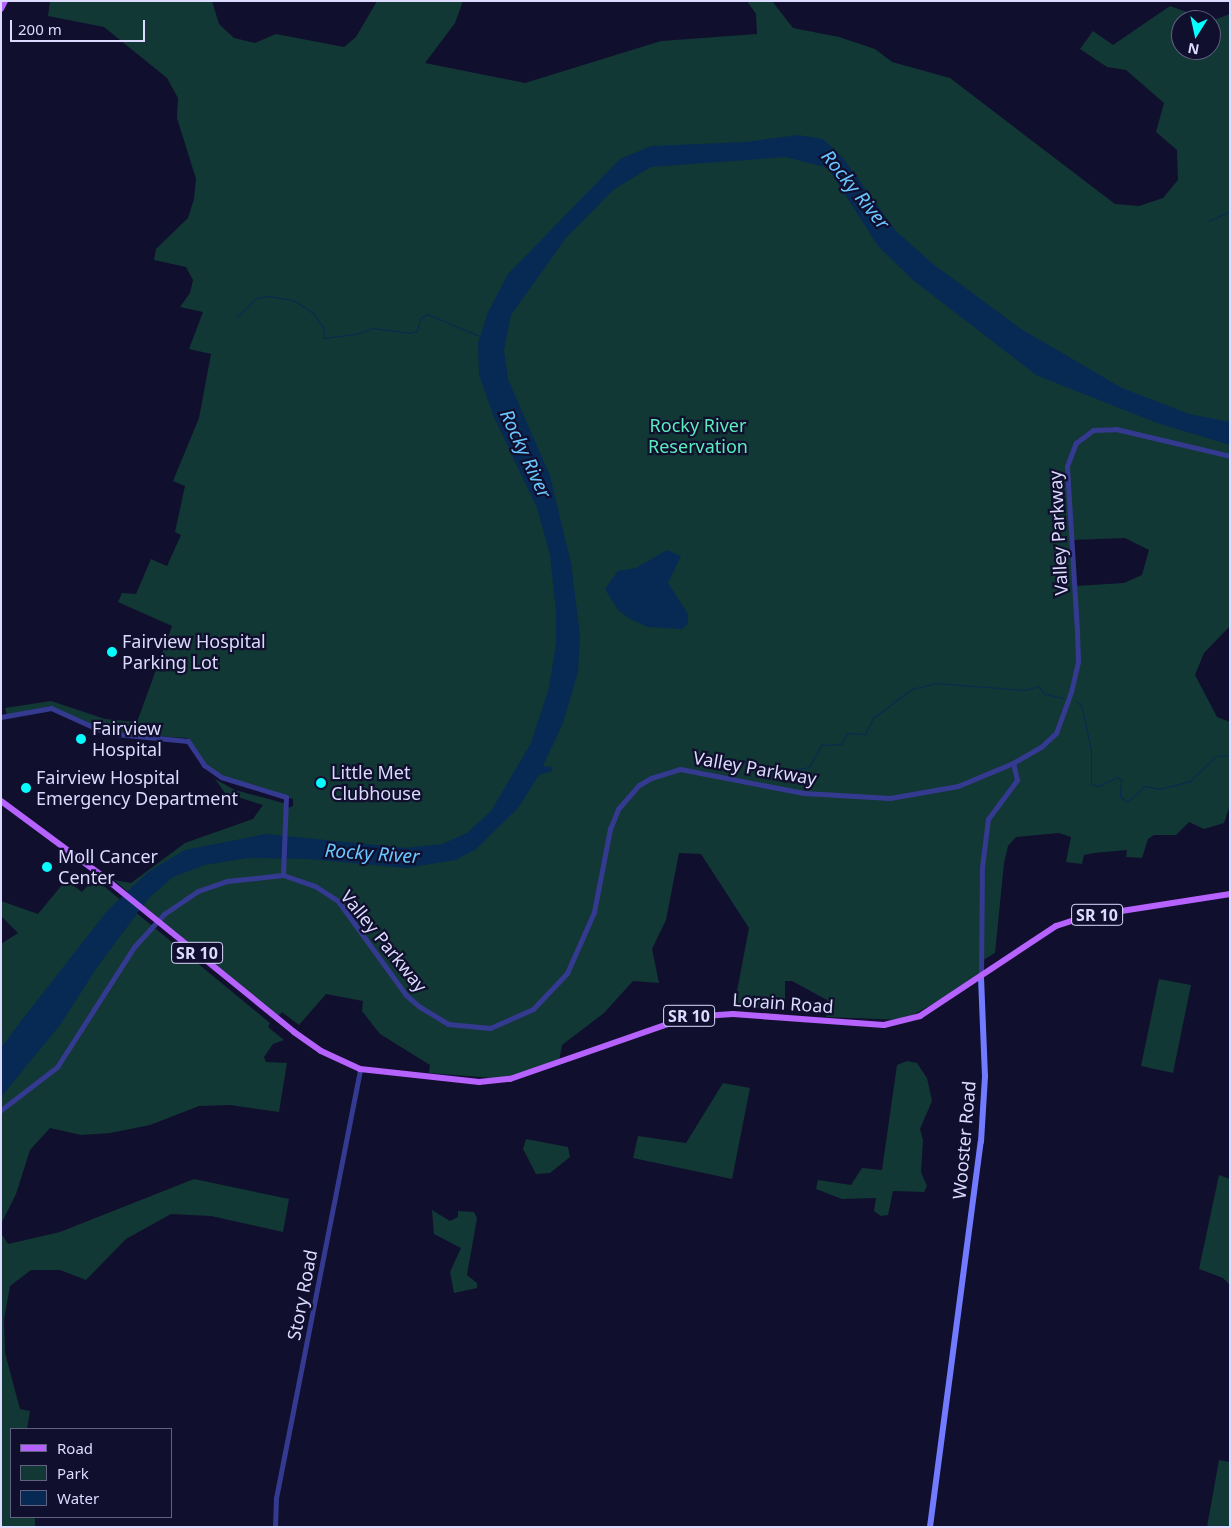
<!DOCTYPE html>
<style>
body{margin:0}
#map{position:relative;width:1231px;height:1528px;overflow:hidden;background:#110f2e;font-family:"Noto Sans",sans-serif}
div>[style]{position:absolute}
.green>*{inset:0;background:#113834}
.water>*{inset:0;background:#072a54}
.stream>*{height:1px;margin:-0.5px;padding:0 0.5px;transform-origin:0.5px;border-radius:0.5px;background:#072a54}
.tertiary>*{height:5px;margin:-2.5px;padding:0 2.5px;transform-origin:2.5px;border-radius:2.5px;background:#353a91}
.secondary>*{height:5.5px;margin:-2.75px;padding:0 2.75px;transform-origin:2.75px;border-radius:2.75px;background:#727bff}
.primary>*{height:6px;margin:-3px;padding:0 3px;transform-origin:3px;border-radius:3px;background:#b662ff}
.primary-bridge>*{height:6px;margin:-3px;padding:0 3px;transform-origin:3px;border-radius:3px;background:#b662ff}
.dots>*{width:14px;height:14px;translate:-50% -50%;box-sizing:border-box;border:2px solid #110f2e;border-radius:50%}
span{translate:-50% -50%;white-space:nowrap;text-align:center;line-height:1.15;-webkit-text-stroke:4.5px #110f2e;paint-order:stroke}
.shield-label span{padding:1px 4px;background:#110f2e;border:1px solid;border-radius:4px;-webkit-text-stroke-width:0}
.shield-label{font-size:16px;color:#dcdbff;font-weight:700}
.park-label{font-size:18px;color:#5aedbb}
.street-label{font-size:18px;color:#dcdbff}
.poi-label{font-size:18px;color:#dcdbff}
.left{translate:0 -50%;text-align:left}
.water-label{font-size:19px;color:#69c7ff;font-style:italic}
.frame{position:absolute;inset:0;border:2px solid #dcdbff;pointer-events:none}
.legend{position:absolute;left:10px;top:1428px;width:162px;height:90px;box-sizing:border-box;background:#110f2e;border:1px solid #626182;margin:0;padding:6px 9px;list-style:none;font-size:15px;color:#dcdbff}
.legend li{display:flex;align-items:center;gap:10px;height:25px}
.legend b{width:25px;border:1px solid #626182}
.north{position:absolute;left:1171px;top:10px;width:50px;height:50px;box-sizing:border-box;background:#110f2e;border:1px solid #626182;border-radius:50%;rotate:190deg;font-size:14px;font-weight:700;line-height:20px;text-align:center;color:#dcdbff}
.north::after{content:'';display:block;margin:auto;width:18px;height:22px;background:#07fcff;clip-path:polygon(50% 0,100% 100%,50% 72%,0 100%)}
.scale{position:absolute;left:10px;top:20px;width:135px;height:22px;box-sizing:border-box;border:2px solid #dcdbff;border-top:0;padding-left:6px;font-size:15px;line-height:18px;white-space:nowrap;color:#dcdbff;-webkit-text-stroke:4px #110f2e;paint-order:stroke}
</style>
<div id="map">
<div class="green">
<div style="clip-path:polygon(evenodd,50px 1px,212px 1px,219px 24px,234px 38px,255px 43px,276px 34px,344px 47px,356px 37px,377px 1px,463px 1px,455px 23px,425px 63px,525px 83px,661px 41px,757px 34px,756px 14px,747px 1px,772px 1px,793px 28px,839px 37px,875px 49px,892px 62px,950px 78px,1115px 204px,1139px 206px,1163px 198px,1178px 180px,1177px 150px,1156px 132px,1164px 103px,1126px 70px,1107px 67px,1080px 49px,1093px 31px,1113px 45px,1170px 6px,1209px 20px,1181px 20px,1181px 50px,1211px 50px,1211px 21px,1230px 14px,1230px 626px,1204px 653px,1195px 675px,1217px 717px,1230px 722px,1230px 805px,1224px 823px,1204px 829px,1189px 822px,1176px 835px,1154px 835px,1148px 839px,1142px 858px,1126px 857px,1127px 850px,1094px 853px,1084px 855px,1082px 864px,1066px 862px,1071px 837px,1059px 833px,1016px 837px,1008px 846px,1004px 863px,995px 953px,980px 962px,980px 977px,904px 1020px,826px 1017px,827px 1000px,792px 981px,785px 981px,785px 1009px,734px 1007px,749px 928px,701px 854px,679px 853px,666px 920px,652px 949px,659px 983px,633px 981px,604px 1013px,562px 1045px,559px 1061px,506px 1079px,429px 1073px,430px 1065px,380px 1034px,362px 1011px,363px 1001px,326px 994px,299px 1025px,282px 1012px,275px 1020px,114px 880px,131px 883px,185px 843px,253px 819px,263px 805px,225px 793px,215px 779px,235px 790px,287px 804px,288px 808px,293px 806px,293px 799px,237px 785px,203px 766px,187px 738px,107px 733px,51px 706px,7px 715px,5px 708px,51px 701px,105px 719px,137px 722px,172px 626px,118px 602px,122px 593px,136px 594px,151px 559px,167px 566px,181px 535px,175px 532px,185px 486px,173px 481px,199px 418px,211px 354px,189px 349px,203px 312px,180px 307px,190px 293px,193px 280px,186px 267px,154px 260px,156px 249px,188px 218px,194px 199px,196px 179px,177px 118px,178px 98px,167px 78px,104px 27px,48px 16px,50px 1px,1125px 538px,1149px 550px,1142px 575px,1124px 583px,1075px 586px,1072px 540px,1125px 538px)"></div>
<div style="clip-path:polygon(94px 878px,270px 1023px,268px 1027px,284px 1040px,273px 1044px,264px 1057px,266px 1062px,287px 1063px,279px 1112px,230px 1105px,199px 1106px,150px 1125px,110px 1133px,81px 1135px,50px 1128px,30px 1150px,16px 1194px,1px 1224px,1px 944px,18px 933px,2px 917px,1px 901px,38px 914px,66px 880px,82px 892px)"></div>
<div style="clip-path:polygon(1159px 979px,1191px 985px,1173px 1073px,1141px 1066px)"></div>
<div style="clip-path:polygon(907px 1061px,917px 1063px,927px 1078px,932px 1101px,920px 1129px,923px 1140px,921px 1172px,927px 1186px,924px 1192px,893px 1191px,888px 1215px,881px 1216px,874px 1211px,876px 1198px,842px 1199px,816px 1189px,818px 1180px,851px 1185px,862px 1168px,882px 1170px,897px 1065px)"></div>
<div style="clip-path:polygon(723px 1083px,750px 1088px,732px 1179px,633px 1158px,638px 1136px,686px 1143px)"></div>
<div style="clip-path:polygon(526px 1139px,568px 1147px,570px 1157px,550px 1173px,536px 1174px,523px 1149px)"></div>
<div style="clip-path:polygon(1219px 1175px,1230px 1179px,1230px 1285px,1223px 1278px,1199px 1269px)"></div>
<div style="clip-path:polygon(194px 1179px,289px 1199px,283px 1232px,211px 1216px,171px 1214px,126px 1239px,86px 1280px,60px 1270px,31px 1270px,10px 1286px,4px 1319px,5px 1353px,20px 1409px,30px 1411px,27px 1429px,11px 1429px,11px 1517px,35px 1517px,35px 1527px,1px 1527px,1px 1233px,8px 1244px,60px 1232px)"></div>
<div style="clip-path:polygon(432px 1210px,450px 1221px,458px 1217px,458px 1211px,474px 1212px,477px 1218px,467px 1275px,477px 1283px,477px 1288px,454px 1293px,450px 1272px,461px 1248px,434px 1234px)"></div>
<div style="clip-path:polygon(1219px 1460px,1230px 1462px,1230px 1527px,1207px 1527px)"></div>
</div>
<div class="water">
<div style="clip-path:polygon(798px 135px,823px 139px,842px 157px,896px 231px,933px 264px,1021px 329px,1122px 388px,1189px 414px,1230px 422px,1230px 445px,1157px 423px,1036px 375px,913px 280px,878px 246px,828px 168px,786px 157px,651px 167px,613px 190px,566px 238px,511px 315px,504px 350px,508px 379px,550px 476px,571px 563px,580px 635px,578px 672px,563px 723px,543px 766px,552px 767px,552px 771px,539px 775px,518px 808px,475px 850px,455px 860px,406px 868px,308px 859px,247px 858px,205px 865px,173px 877px,148px 899px,98px 966px,60px 1025px,1px 1097px,1px 1048px,18px 1025px,107px 911px,148px 872px,185px 850px,266px 834px,406px 848px,442px 844px,467px 833px,491px 811px,531px 743px,549px 688px,556px 643px,556px 612px,550px 555px,537px 508px,494px 417px,479px 375px,478px 343px,488px 312px,508px 274px,620px 159px,651px 146px,746px 142px)"></div>
<div style="clip-path:polygon(667px 550px,681px 556px,668px 583px,688px 614px,688px 624px,682px 629px,648px 627px,630px 619px,618px 610px,605px 589px,618px 571px,636px 568px)"></div>
</div>
<div class="stream">
<div style="left:1209px;top:221px;width:23px;rotate:-25deg"></div>
<div style="left:236px;top:318px;width:28px;rotate:-45deg"></div>
<div style="left:256px;top:298px;width:14px;rotate:-8deg"></div>
<div style="left:270px;top:296px;width:25px;rotate:11deg"></div>
<div style="left:295px;top:301px;width:23px;rotate:34deg"></div>
<div style="left:314px;top:314px;width:18px;rotate:56deg"></div>
<div style="left:324px;top:329px;width:9px;rotate:96deg"></div>
<div style="left:323px;top:338px;width:33px;rotate:-7deg"></div>
<div style="left:356px;top:334px;width:17px;rotate:-21deg"></div>
<div style="left:372px;top:328px;width:38px;rotate:7deg"></div>
<div style="left:410px;top:333px;width:7px;rotate:-16deg"></div>
<div style="left:417px;top:331px;width:12px;rotate:-76deg"></div>
<div style="left:420px;top:319px;width:9px;rotate:-36deg"></div>
<div style="left:427px;top:314px;width:56px;rotate:22.9deg"></div>
<div style="left:1076px;top:701px;width:8px;rotate:45deg"></div>
<div style="left:1082px;top:707px;width:45px;rotate:78.4deg"></div>
<div style="left:1091px;top:751px;width:33px;rotate:90deg"></div>
<div style="left:1091px;top:784px;width:8px;rotate:14deg"></div>
<div style="left:1099px;top:786px;width:20px;rotate:-27deg"></div>
<div style="left:1117px;top:777px;width:5px;rotate:37deg"></div>
<div style="left:1121px;top:780px;width:16px;rotate:94deg"></div>
<div style="left:1120px;top:796px;width:9px;rotate:41deg"></div>
<div style="left:1127px;top:802px;width:23px;rotate:-43deg"></div>
<div style="left:1144px;top:786px;width:15px;rotate:11deg"></div>
<div style="left:1159px;top:789px;width:32px;rotate:-14deg"></div>
<div style="left:1190px;top:781px;width:36px;rotate:-44deg"></div>
<div style="left:1216px;top:756px;width:14px;rotate:-4deg"></div>
<div style="left:755px;top:776px;width:55px;rotate:-9.5deg"></div>
<div style="left:809px;top:767px;width:25px;rotate:-61deg"></div>
<div style="left:821px;top:745px;width:20px;rotate:-3deg"></div>
<div style="left:841px;top:744px;width:13px;rotate:-61deg"></div>
<div style="left:847px;top:733px;width:18px;rotate:3deg"></div>
<div style="left:865px;top:734px;width:18px;rotate:-63deg"></div>
<div style="left:873px;top:718px;width:26px;rotate:-37deg"></div>
<div style="left:894px;top:702px;width:22px;rotate:-36deg"></div>
<div style="left:912px;top:689px;width:25px;rotate:-14deg"></div>
<div style="left:936px;top:683px;width:89px;rotate:4.5deg"></div>
<div style="left:1025px;top:690px;width:14px;rotate:-17deg"></div>
<div style="left:1038px;top:686px;width:11px;rotate:49deg"></div>
<div style="left:1045px;top:694px;width:19px;rotate:12deg"></div>
</div>
<div class="tertiary">
<div style="left:1px;top:717px;width:51px;rotate:-10.2deg"></div>
<div style="left:51px;top:708px;width:60px;rotate:24.4deg"></div>
<div style="left:106px;top:733px;width:82px;rotate:5.6deg"></div>
<div style="left:188px;top:741px;width:29px;rotate:56deg"></div>
<div style="left:204px;top:765px;width:21px;rotate:35deg"></div>
<div style="left:221px;top:777px;width:68px;rotate:17.1deg"></div>
<div style="left:286px;top:797px;width:78px;rotate:92.2deg"></div>
<div style="left:981px;top:977px;width:110px;rotate:-89.5deg"></div>
<div style="left:982px;top:867px;width:48px;rotate:-82.9deg"></div>
<div style="left:988px;top:819px;width:49px;rotate:-53.4deg"></div>
<div style="left:1017px;top:780px;width:17px;rotate:-103deg"></div>
<div style="left:1px;top:1110px;width:71px;rotate:-37.5deg"></div>
<div style="left:57px;top:1067px;width:143px;rotate:-57.3deg"></div>
<div style="left:134px;top:947px;width:45px;rotate:-47.7deg"></div>
<div style="left:164px;top:914px;width:41px;rotate:-34.1deg"></div>
<div style="left:198px;top:891px;width:31px;rotate:-19deg"></div>
<div style="left:227px;top:881px;width:56px;rotate:-6.1deg"></div>
<div style="left:283px;top:875px;width:34px;rotate:19deg"></div>
<div style="left:315px;top:886px;width:27px;rotate:33deg"></div>
<div style="left:338px;top:901px;width:116px;rotate:54.1deg"></div>
<div style="left:406px;top:995px;width:18px;rotate:41deg"></div>
<div style="left:420px;top:1007px;width:33px;rotate:31deg"></div>
<div style="left:448px;top:1024px;width:42px;rotate:5.4deg"></div>
<div style="left:490px;top:1028px;width:47px;rotate:-23.8deg"></div>
<div style="left:533px;top:1009px;width:50px;rotate:-46.6deg"></div>
<div style="left:567px;top:973px;width:67px;rotate:-66.1deg"></div>
<div style="left:594px;top:912px;width:85px;rotate:-79.1deg"></div>
<div style="left:610px;top:829px;width:22px;rotate:-68deg"></div>
<div style="left:618px;top:809px;width:32px;rotate:-49deg"></div>
<div style="left:639px;top:785px;width:14px;rotate:-30deg"></div>
<div style="left:651px;top:778px;width:30px;rotate:-17deg"></div>
<div style="left:680px;top:769px;width:126px;rotate:11deg"></div>
<div style="left:804px;top:793px;width:86px;rotate:3.3deg"></div>
<div style="left:890px;top:798px;width:69px;rotate:-10deg"></div>
<div style="left:958px;top:786px;width:60px;rotate:-22.7deg"></div>
<div style="left:1013px;top:763px;width:32px;rotate:-30deg"></div>
<div style="left:1041px;top:747px;width:21px;rotate:-43deg"></div>
<div style="left:1056px;top:733px;width:44px;rotate:-69.9deg"></div>
<div style="left:1071px;top:692px;width:32px;rotate:-77deg"></div>
<div style="left:1078px;top:661px;width:30px;rotate:-92deg"></div>
<div style="left:1077px;top:631px;width:165px;rotate:-93.5deg"></div>
<div style="left:1067px;top:466px;width:25px;rotate:-69deg"></div>
<div style="left:1076px;top:443px;width:21px;rotate:-37deg"></div>
<div style="left:1093px;top:430px;width:23px;rotate:-2deg"></div>
<div style="left:1116px;top:429px;width:117px;rotate:13.3deg"></div>
<div style="left:275px;top:1527px;width:29px;rotate:-88deg"></div>
<div style="left:276px;top:1498px;width:437px;rotate:-78.9deg"></div>
</div>
<div class="secondary">
<div style="left:930px;top:1527px;width:388px;rotate:-82.5deg"></div>
<div style="left:981px;top:1142px;width:65px;rotate:-86.5deg"></div>
<div style="left:985px;top:1077px;width:100px;rotate:-92.3deg"></div>
</div>
<div class="primary">
<div style="left:1px;top:9px;width:9px;rotate:-63deg"></div>
<div style="left:1px;top:801px;width:124px;rotate:36.5deg"></div>
<div style="left:294px;top:1032px;width:33px;rotate:35deg"></div>
<div style="left:321px;top:1051px;width:43px;rotate:24.8deg"></div>
<div style="left:360px;top:1069px;width:120px;rotate:6.2deg"></div>
<div style="left:479px;top:1082px;width:31px;rotate:-6deg"></div>
<div style="left:510px;top:1079px;width:188px;rotate:-19.2deg"></div>
<div style="left:688px;top:1017px;width:45px;rotate:-3.8deg"></div>
<div style="left:733px;top:1014px;width:151px;rotate:4.2deg"></div>
<div style="left:884px;top:1025px;width:37px;rotate:-14deg"></div>
<div style="left:920px;top:1016px;width:163px;rotate:-33.5deg"></div>
<div style="left:1056px;top:926px;width:28px;rotate:-18deg"></div>
<div style="left:1083px;top:917px;width:149px;rotate:-8.9deg"></div>
</div>
<div class="primary-bridge">
<div style="left:101px;top:875px;width:249px;rotate:39.1deg"></div>
</div>
<div class="dots">
<div style="left:112px;top:652px;background:#07fcff"></div>
<div style="left:81px;top:739px;background:#07fcff"></div>
<div style="left:321px;top:783px;background:#07fcff"></div>
<div style="left:26px;top:788px;background:#07fcff"></div>
<div style="left:47px;top:867px;background:#07fcff"></div>
</div>
<div class="shield-label">
<span style="left:1097px;top:915px">SR 10</span>
<span style="left:197px;top:953px">SR 10</span>
<span style="left:689px;top:1016px">SR 10</span>
</div>
<div class="park-label">
<span style="left:698px;top:436px">Rocky River<br>Reservation</span>
</div>
<div class="street-label">
<span style="left:1058px;top:533px;rotate:-93deg">Valley Parkway</span>
<span style="left:755px;top:768px;rotate:10deg">Valley Parkway</span>
<span style="left:384px;top:941px;rotate:51deg">Valley Parkway</span>
<span style="left:783px;top:1003px;rotate:4deg">Lorain Road</span>
<span style="left:964px;top:1140px;rotate:-85deg">Wooster Road</span>
<span style="left:302px;top:1295px;rotate:-79deg">Story Road</span>
</div>
<div class="poi-label">
<span class="left" style="left:122px;top:652px">Fairview Hospital<br>Parking Lot</span>
<span class="left" style="left:92px;top:739px">Fairview<br>Hospital</span>
<span class="left" style="left:331px;top:783px">Little Met<br>Clubhouse</span>
<span class="left" style="left:36px;top:788px">Fairview Hospital<br>Emergency Department</span>
<span class="left" style="left:58px;top:867px">Moll Cancer<br>Center</span>
</div>
<div class="water-label">
<span style="left:855px;top:190px;rotate:51deg">Rocky River</span>
<span style="left:525px;top:454px;rotate:65deg">Rocky River</span>
<span style="left:372px;top:854px;rotate:4deg">Rocky River</span>
</div>
<div class="frame"></div>
<ul class="legend">
<li><b style="height:6px;background:#b662ff"></b>Road</li>
<li><b style="height:14px;background:#113834"></b>Park</li>
<li><b style="height:14px;background:#072a54"></b>Water</li>
</ul>
<div class="north">N</div>
<div class="scale">200 m</div>
</div>
